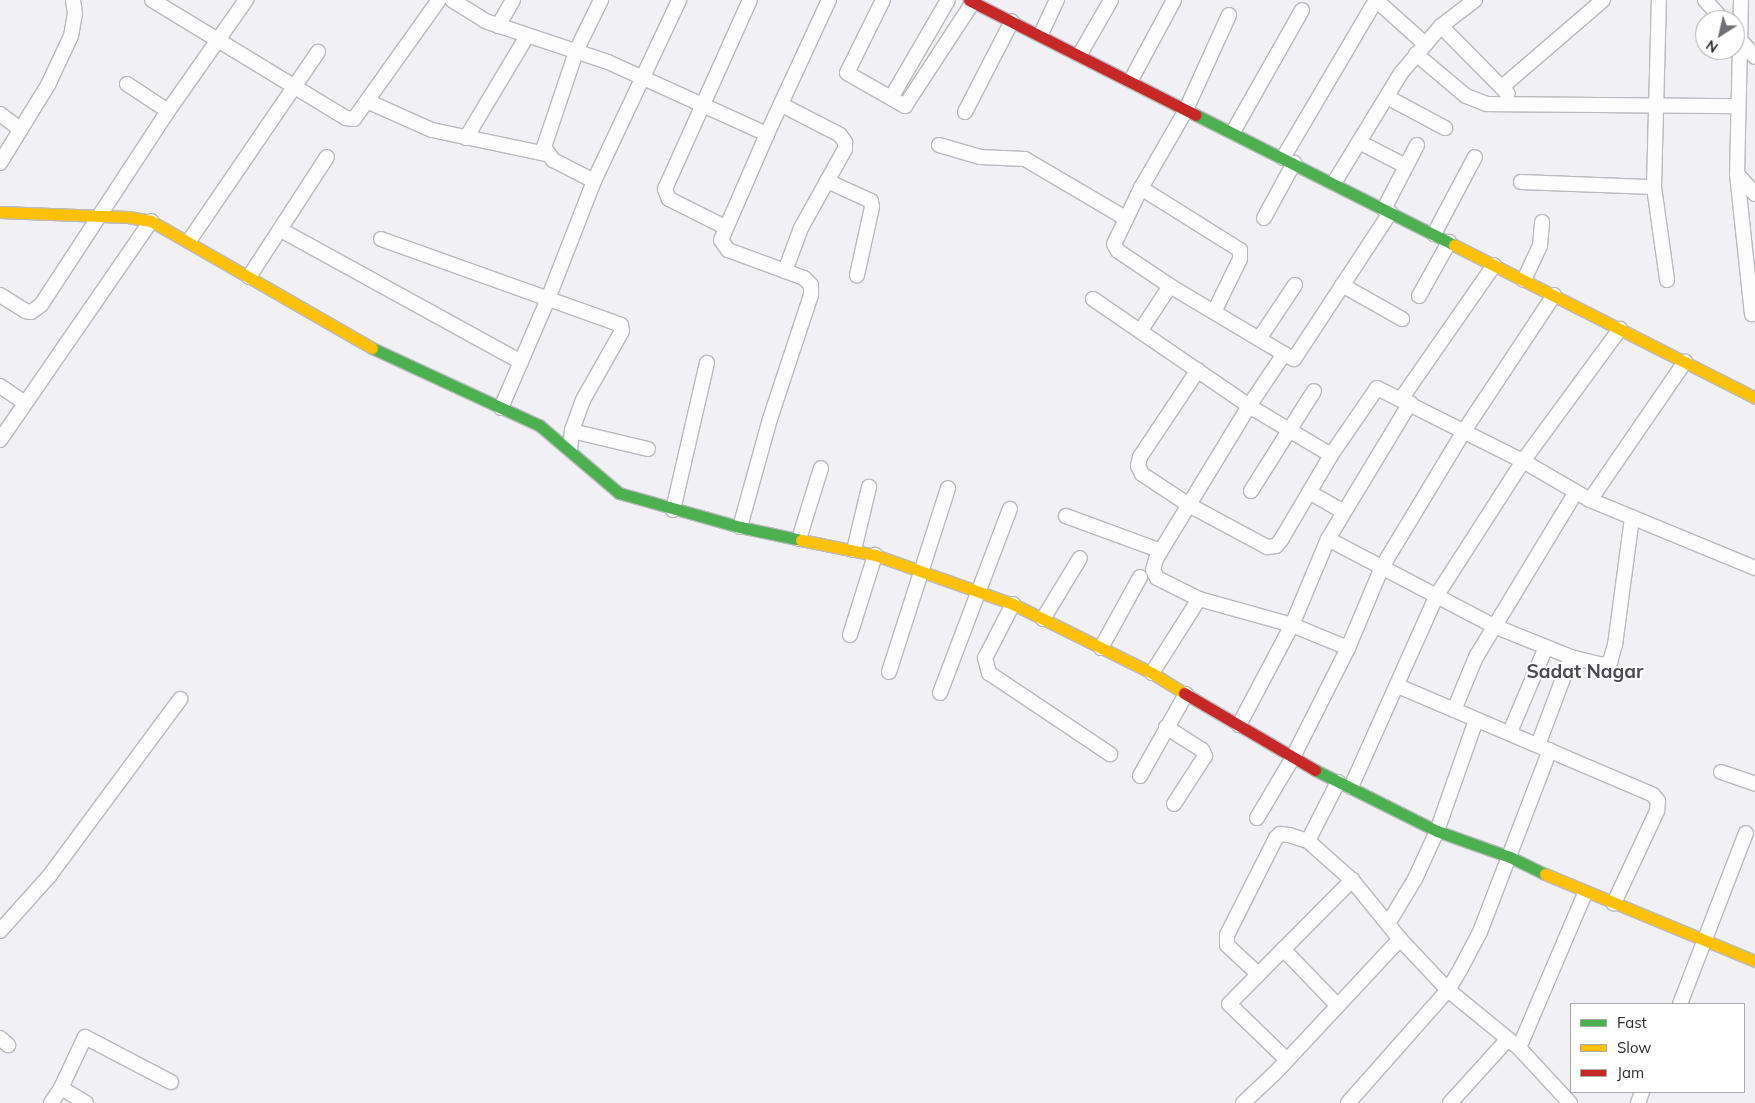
<!DOCTYPE html>
<style>
body{margin:0}
#map{position:relative;width:1755px;height:1103px;overflow:hidden;background:#f0f0f5;font-family:Mulish,sans-serif}
div>[style]{position:absolute}
.roads{filter:drop-shadow(1px 0 #bababe) drop-shadow(-1px 0 #bababe) drop-shadow(0 1px #bababe) drop-shadow(0 -1px #bababe)}
.street>*{height:14px;margin:-7px;padding:0 7px;transform-origin:7px;border-radius:7px;background:#fdfdfe}
.fast>*{height:11px;margin:-5.5px;padding:0 5.5px;transform-origin:5.5px;border-radius:5.5px;background:#4caf50}
.slow>*{height:11px;margin:-5.5px;padding:0 5.5px;transform-origin:5.5px;border-radius:5.5px;background:#ffc107}
.jam>*{height:11px;margin:-5.5px;padding:0 5.5px;transform-origin:5.5px;border-radius:5.5px;background:#c62828}
span{translate:-50% -50%;white-space:nowrap;text-align:center;line-height:1.15;-webkit-text-stroke:4px #fff;paint-order:stroke}
.neighbourhood-label{font-size:19px;color:#4b4b54;font-weight:700}
.legend{position:absolute;left:1570px;top:1003px;width:175px;height:90px;box-sizing:border-box;background:#fff;border:1px solid #ababac;margin:0;padding:6px 9px;list-style:none;font-size:15px;color:#2c2c30}
.legend li{display:flex;align-items:center;gap:10px;height:25px}
.legend b{width:25px;border:1px solid #ababac}
.north{position:absolute;left:1695px;top:10px;width:50px;height:50px;box-sizing:border-box;background:#fff;border:1px solid #ababac;border-radius:50%;rotate:215deg;font-size:14px;font-weight:700;line-height:20px;text-align:center;color:#2c2c30}
.north::after{content:'';display:block;margin:auto;width:18px;height:22px;background:#717175;clip-path:polygon(50% 0,100% 100%,50% 72%,0 100%)}
</style>
<div id="map">
<div class="roads">
<div class="street">
<div style="left:152px;top:0;width:227px;rotate:31.3deg"></div>
<div style="left:346px;top:118px;width:8px;rotate:7deg"></div>
<div style="left:354px;top:119px;width:146px;rotate:-54.5deg"></div>
<div style="left:452px;top:0;width:39px;rotate:32deg"></div>
<div style="left:485px;top:21px;width:130px;rotate:18.4deg"></div>
<div style="left:608px;top:62px;width:175px;rotate:24.4deg"></div>
<div style="left:767px;top:134px;width:148px;rotate:-65.2deg"></div>
<div style="left:883px;top:0;width:81px;rotate:116.3deg"></div>
<div style="left:847px;top:73px;width:67px;rotate:29.6deg"></div>
<div style="left:905px;top:106px;width:124px;rotate:-56.8deg"></div>
<div style="left:1376px;top:0;width:64px;rotate:41.9deg"></div>
<div style="left:1705px;top:0;width:27px;rotate:48deg"></div>
<div style="left:1741px;top:0;width:174px;rotate:91.3deg"></div>
<div style="left:1737px;top:174px;width:141px;rotate:83.9deg"></div>
<div style="left:1229px;top:15px;width:104px;rotate:114.4deg"></div>
<div style="left:1186px;top:110px;width:90px;rotate:120deg"></div>
<div style="left:1141px;top:188px;width:62px;rotate:115.7deg"></div>
<div style="left:1114px;top:244px;width:8px;rotate:60deg"></div>
<div style="left:1118px;top:251px;width:63px;rotate:33.9deg"></div>
<div style="left:1170px;top:286px;width:133px;rotate:30.8deg"></div>
<div style="left:498px;top:26px;width:30px;rotate:-60deg"></div>
<div style="left:1441px;top:26px;width:95px;rotate:45.4deg"></div>
<div style="left:1041px;top:34px;width:38px;rotate:-65deg"></div>
<div style="left:1736px;top:35px;width:29px;rotate:49deg"></div>
<div style="left:1080px;top:54px;width:62px;rotate:-60.1deg"></div>
<div style="left:1416px;top:54px;width:65px;rotate:40deg"></div>
<div style="left:1466px;top:96px;width:22px;rotate:21deg"></div>
<div style="left:1487px;top:104px;width:250px;rotate:0.5deg"></div>
<div style="left:1131px;top:80px;width:91px;rotate:-61.7deg"></div>
<div style="left:127px;top:84px;width:49px;rotate:33.4deg"></div>
<div style="left:1502px;top:87px;width:133px;rotate:-40.7deg"></div>
<div style="left:1387px;top:97px;width:66px;rotate:28.1deg"></div>
<div style="left:891px;top:98px;width:113px;rotate:-59.8deg"></div>
<div style="left:369px;top:102px;width:69px;rotate:24deg"></div>
<div style="left:432px;top:130px;width:116px;rotate:11.9deg"></div>
<div style="left:782px;top:105px;width:65px;rotate:27.3deg"></div>
<div style="left:840px;top:135px;width:9px;rotate:54deg"></div>
<div style="left:845px;top:142px;width:7px;rotate:90deg"></div>
<div style="left:845px;top:149px;width:90px;rotate:119.1deg"></div>
<div style="left:801px;top:228px;width:46px;rotate:110.4deg"></div>
<div style="left:965px;top:112px;width:102px;rotate:-62.7deg"></div>
<div style="left:0;top:114px;width:26px;rotate:37deg"></div>
<div style="left:1233px;top:132px;width:140px;rotate:-60.5deg"></div>
<div style="left:466px;top:138px;width:119px;rotate:-59.1deg"></div>
<div style="left:1359px;top:142px;width:53px;rotate:27.1deg"></div>
<div style="left:939px;top:145px;width:43px;rotate:16.3deg"></div>
<div style="left:980px;top:157px;width:45px;rotate:2.5deg"></div>
<div style="left:1025px;top:159px;width:116px;rotate:30.5deg"></div>
<div style="left:1283px;top:158px;width:183px;rotate:-59.5deg"></div>
<div style="left:0;top:163px;width:92px;rotate:-58.4deg"></div>
<div style="left:48px;top:85px;width:54px;rotate:-64.9deg"></div>
<div style="left:71px;top:36px;width:23px;rotate:-80deg"></div>
<div style="left:75px;top:13px;width:13px;rotate:-99deg"></div>
<div style="left:1737px;top:174px;width:27px;rotate:48deg"></div>
<div style="left:594px;top:181px;width:46px;rotate:-152.9deg"></div>
<div style="left:553px;top:160px;width:16px;rotate:-125deg"></div>
<div style="left:544px;top:147px;width:103px;rotate:-71.4deg"></div>
<div style="left:577px;top:49px;width:55px;rotate:-63.9deg"></div>
<div style="left:827px;top:181px;width:48px;rotate:24.4deg"></div>
<div style="left:871px;top:201px;width:6px;rotate:81deg"></div>
<div style="left:872px;top:207px;width:70px;rotate:102.4deg"></div>
<div style="left:1521px;top:182px;width:133px;rotate:2.2deg"></div>
<div style="left:1654px;top:187px;width:187px;rotate:-88.5deg"></div>
<div style="left:1334px;top:183px;width:129px;rotate:-58.7deg"></div>
<div style="left:1401px;top:73px;width:62px;rotate:-49.6deg"></div>
<div style="left:1441px;top:26px;width:43px;rotate:-37.4deg"></div>
<div style="left:1654px;top:187px;width:94px;rotate:82deg"></div>
<div style="left:1141px;top:188px;width:117px;rotate:32.1deg"></div>
<div style="left:1240px;top:250px;width:9px;rotate:90deg"></div>
<div style="left:1240px;top:259px;width:59px;rotate:116.1deg"></div>
<div style="left:1384px;top:209px;width:72px;rotate:-62.7deg"></div>
<div style="left:1264px;top:218px;width:63px;rotate:-61.4deg"></div>
<div style="left:725px;top:227px;width:63px;rotate:-153.4deg"></div>
<div style="left:669px;top:199px;width:11px;rotate:-112deg"></div>
<div style="left:665px;top:189px;width:207px;rotate:-65.8deg"></div>
<div style="left:281px;top:230px;width:274px;rotate:28.8deg"></div>
<div style="left:1434px;top:234px;width:87px;rotate:-62deg"></div>
<div style="left:381px;top:239px;width:255px;rotate:19.7deg"></div>
<div style="left:621px;top:325px;width:6px;rotate:81deg"></div>
<div style="left:622px;top:331px;width:79px;rotate:119.5deg"></div>
<div style="left:583px;top:400px;width:33px;rotate:110deg"></div>
<div style="left:572px;top:431px;width:18px;rotate:96deg"></div>
<div style="left:189px;top:241px;width:229px;rotate:-55.7deg"></div>
<div style="left:249px;top:277px;width:143px;rotate:-57deg"></div>
<div style="left:1524px;top:280px;width:38px;rotate:-65deg"></div>
<div style="left:1540px;top:246px;width:24px;rotate:-85deg"></div>
<div style="left:1342px;top:285px;width:69px;rotate:29.5deg"></div>
<div style="left:0;top:295px;width:31px;rotate:32deg"></div>
<div style="left:26px;top:311px;width:5px;rotate:11deg"></div>
<div style="left:31px;top:312px;width:12px;rotate:-35deg"></div>
<div style="left:41px;top:305px;width:232px;rotate:-56.8deg"></div>
<div style="left:168px;top:111px;width:136px;rotate:-54.9deg"></div>
<div style="left:1419px;top:296px;width:62px;rotate:-60.9deg"></div>
<div style="left:1093px;top:299px;width:189px;rotate:34.4deg"></div>
<div style="left:1249px;top:406px;width:179px;rotate:121.3deg"></div>
<div style="left:1156px;top:559px;width:11px;rotate:105deg"></div>
<div style="left:1153px;top:570px;width:9px;rotate:63deg"></div>
<div style="left:1157px;top:578px;width:47px;rotate:26.6deg"></div>
<div style="left:1199px;top:599px;width:97px;rotate:15.6deg"></div>
<div style="left:1292px;top:625px;width:61px;rotate:22.3deg"></div>
<div style="left:1141px;top:330px;width:53px;rotate:-56.6deg"></div>
<div style="left:1259px;top:339px;width:65px;rotate:-56.3deg"></div>
<div style="left:1198px;top:370px;width:105px;rotate:123.7deg"></div>
<div style="left:1140px;top:457px;width:9px;rotate:103deg"></div>
<div style="left:1138px;top:466px;width:9px;rotate:63deg"></div>
<div style="left:1142px;top:474px;width:56px;rotate:33.4deg"></div>
<div style="left:1189px;top:505px;width:89px;rotate:28.3deg"></div>
<div style="left:1267px;top:547px;width:9px;rotate:-6deg"></div>
<div style="left:1276px;top:546px;width:8px;rotate:-50deg"></div>
<div style="left:1281px;top:540px;width:99px;rotate:-59.5deg"></div>
<div style="left:1331px;top:455px;width:81px;rotate:-55.5deg"></div>
<div style="left:1377px;top:388px;width:163px;rotate:26.6deg"></div>
<div style="left:1523px;top:461px;width:78px;rotate:30.2deg"></div>
<div style="left:1590px;top:500px;width:168px;rotate:-55.5deg"></div>
<div style="left:0;top:386px;width:29px;rotate:34deg"></div>
<div style="left:1401px;top:399px;width:163px;rotate:-55.2deg"></div>
<div style="left:501px;top:408px;width:119px;rotate:-66.7deg"></div>
<div style="left:548px;top:299px;width:127px;rotate:-68.7deg"></div>
<div style="left:594px;top:181px;width:200px;rotate:-64.8deg"></div>
<div style="left:572px;top:431px;width:78px;rotate:13.3deg"></div>
<div style="left:0;top:440px;width:266px;rotate:-55.4deg"></div>
<div style="left:1331px;top:455px;width:96px;rotate:-149.1deg"></div>
<div style="left:1249px;top:406px;width:63px;rotate:-56.1deg"></div>
<div style="left:1284px;top:354px;width:11px;rotate:27deg"></div>
<div style="left:1294px;top:359px;width:175px;rotate:-56.7deg"></div>
<div style="left:1251px;top:491px;width:118px;rotate:-57.8deg"></div>
<div style="left:1309px;top:492px;width:40px;rotate:29.7deg"></div>
<div style="left:1590px;top:500px;width:178px;rotate:22.4deg"></div>
<div style="left:673px;top:510px;width:151px;rotate:-77deg"></div>
<div style="left:1066px;top:516px;width:101px;rotate:20.2deg"></div>
<div style="left:740px;top:527px;width:112px;rotate:-74.5deg"></div>
<div style="left:770px;top:419px;width:131px;rotate:-71.7deg"></div>
<div style="left:811px;top:295px;width:10px;rotate:-90deg"></div>
<div style="left:811px;top:285px;width:10px;rotate:-135deg"></div>
<div style="left:804px;top:278px;width:81px;rotate:-159.8deg"></div>
<div style="left:728px;top:250px;width:12px;rotate:-125deg"></div>
<div style="left:721px;top:240px;width:116px;rotate:-66.5deg"></div>
<div style="left:799px;top:539px;width:74px;rotate:-72.8deg"></div>
<div style="left:1328px;top:539px;width:187px;rotate:27.7deg"></div>
<div style="left:1494px;top:626px;width:83px;rotate:21.9deg"></div>
<div style="left:1571px;top:657px;width:32px;rotate:14deg"></div>
<div style="left:1602px;top:665px;width:9px;rotate:-21deg"></div>
<div style="left:1610px;top:662px;width:18px;rotate:-74deg"></div>
<div style="left:1615px;top:645px;width:129px;rotate:-82.4deg"></div>
<div style="left:854px;top:550px;width:65px;rotate:-76.6deg"></div>
<div style="left:1013px;top:604px;width:61px;rotate:117.4deg"></div>
<div style="left:985px;top:658px;width:16px;rotate:75deg"></div>
<div style="left:989px;top:673px;width:146px;rotate:33.8deg"></div>
<div style="left:1043px;top:619px;width:71px;rotate:-58.8deg"></div>
<div style="left:850px;top:635px;width:84px;rotate:-72.6deg"></div>
<div style="left:1101px;top:648px;width:81px;rotate:-61.2deg"></div>
<div style="left:889px;top:672px;width:193px;rotate:-72.2deg"></div>
<div style="left:1152px;top:673px;width:88px;rotate:-57.6deg"></div>
<div style="left:1398px;top:686px;width:277px;rotate:23.1deg"></div>
<div style="left:1653px;top:795px;width:8px;rotate:50deg"></div>
<div style="left:1658px;top:801px;width:10px;rotate:96deg"></div>
<div style="left:1657px;top:811px;width:102px;rotate:115.1deg"></div>
<div style="left:940px;top:693px;width:197px;rotate:-69.2deg"></div>
<div style="left:1454px;top:710px;width:57px;rotate:-67.5deg"></div>
<div style="left:1476px;top:657px;width:193px;rotate:-58.8deg"></div>
<div style="left:1239px;top:725px;width:113px;rotate:-62.1deg"></div>
<div style="left:1292px;top:625px;width:93px;rotate:-67.3deg"></div>
<div style="left:1328px;top:539px;width:159px;rotate:-58.9deg"></div>
<div style="left:1166px;top:727px;width:43px;rotate:32.6deg"></div>
<div style="left:1202px;top:750px;width:7px;rotate:63deg"></div>
<div style="left:1205px;top:756px;width:57px;rotate:122.9deg"></div>
<div style="left:1510px;top:732px;width:92px;rotate:-67deg"></div>
<div style="left:1538px;top:745px;width:94px;rotate:-69.4deg"></div>
<div style="left:1721px;top:772px;width:36px;rotate:19deg"></div>
<div style="left:1140px;top:776px;width:94px;rotate:-60.7deg"></div>
<div style="left:1338px;top:782px;width:66px;rotate:117deg"></div>
<div style="left:1308px;top:841px;width:59px;rotate:41.6deg"></div>
<div style="left:1352px;top:880px;width:76px;rotate:50.9deg"></div>
<div style="left:1400px;top:939px;width:70px;rotate:46.7deg"></div>
<div style="left:1448px;top:990px;width:92px;rotate:39.2deg"></div>
<div style="left:1519px;top:1048px;width:75px;rotate:47.2deg"></div>
<div style="left:1351px;top:787px;width:210px;rotate:-65.9deg"></div>
<div style="left:1437px;top:595px;width:159px;rotate:-57.3deg"></div>
<div style="left:1523px;top:461px;width:164px;rotate:-53.7deg"></div>
<div style="left:1257px;top:818px;width:69px;rotate:-59.3deg"></div>
<div style="left:1292px;top:759px;width:124px;rotate:-63.2deg"></div>
<div style="left:1348px;top:648px;width:88px;rotate:-67.2deg"></div>
<div style="left:1382px;top:567px;width:159px;rotate:-58.9deg"></div>
<div style="left:1464px;top:431px;width:163px;rotate:-56.5deg"></div>
<div style="left:1389px;top:922px;width:50px;rotate:-58.8deg"></div>
<div style="left:1415px;top:879px;width:53px;rotate:-65.4deg"></div>
<div style="left:1437px;top:831px;width:118px;rotate:-70.6deg"></div>
<div style="left:0;top:931px;width:75px;rotate:-48.2deg"></div>
<div style="left:50px;top:875px;width:219px;rotate:-53.5deg"></div>
<div style="left:1283px;top:949px;width:78px;rotate:46deg"></div>
<div style="left:1258px;top:974px;width:42px;rotate:-136.9deg"></div>
<div style="left:1227px;top:945px;width:10px;rotate:-90deg"></div>
<div style="left:1227px;top:935px;width:109px;rotate:-63.2deg"></div>
<div style="left:1276px;top:838px;width:6px;rotate:-45deg"></div>
<div style="left:1280px;top:834px;width:9px;rotate:6deg"></div>
<div style="left:1289px;top:835px;width:20px;rotate:18deg"></div>
<div style="left:1680px;top:1004px;width:183px;rotate:-68.9deg"></div>
<div style="left:0;top:1038px;width:11px;rotate:41deg"></div>
<div style="left:1519px;top:1048px;width:168px;rotate:-66.9deg"></div>
<div style="left:1286px;top:1059px;width:79px;rotate:-136deg"></div>
<div style="left:1229px;top:1004px;width:175px;rotate:-45.2deg"></div>
<div style="left:51px;top:1103px;width:18px;rotate:-56deg"></div>
<div style="left:86px;top:1103px;width:29px;rotate:-149deg"></div>
<div style="left:61px;top:1088px;width:56px;rotate:-64.8deg"></div>
<div style="left:85px;top:1037px;width:97px;rotate:27.6deg"></div>
<div style="left:1243px;top:1103px;width:45px;rotate:-43.2deg"></div>
<div style="left:1276px;top:1072px;width:182px;rotate:-47deg"></div>
<div style="left:1348px;top:1103px;width:151px;rotate:-48.5deg"></div>
<div style="left:1448px;top:990px;width:26px;rotate:-59deg"></div>
<div style="left:1461px;top:968px;width:41px;rotate:-62.2deg"></div>
<div style="left:1480px;top:932px;width:195px;rotate:-69deg"></div>
<div style="left:1450px;top:1103px;width:86px;rotate:-47.8deg"></div>
<div style="left:1638px;top:1103px;width:12px;rotate:-70deg"></div>
</div>
<div class="fast">
<div style="left:1196px;top:115px;width:289px;rotate:26.7deg"></div>
<div style="left:372px;top:348px;width:184px;rotate:24.8deg"></div>
<div style="left:539px;top:425px;width:105px;rotate:40.4deg"></div>
<div style="left:619px;top:493px;width:126px;rotate:15.7deg"></div>
<div style="left:740px;top:527px;width:62px;rotate:12deg"></div>
<div style="left:1315px;top:770px;width:136px;rotate:26.6deg"></div>
<div style="left:1437px;top:831px;width:77px;rotate:19.6deg"></div>
<div style="left:1510px;top:857px;width:39px;rotate:26deg"></div>
</div>
<div class="slow">
<div style="left:0;top:212px;width:128px;rotate:2.2deg"></div>
<div style="left:128px;top:217px;width:23px;rotate:10deg"></div>
<div style="left:151px;top:221px;width:255px;rotate:29.9deg"></div>
<div style="left:1454px;top:245px;width:338px;rotate:26.9deg"></div>
<div style="left:801px;top:540px;width:76px;rotate:11.5deg"></div>
<div style="left:875px;top:555px;width:146px;rotate:19.5deg"></div>
<div style="left:1013px;top:604px;width:155px;rotate:26.4deg"></div>
<div style="left:1152px;top:673px;width:38px;rotate:32deg"></div>
<div style="left:1545px;top:874px;width:227px;rotate:22.5deg"></div>
</div>
<div class="jam">
<div style="left:969px;top:0;width:254px;rotate:26.9deg"></div>
<div style="left:1184px;top:693px;width:152px;rotate:30.4deg"></div>
</div>
</div>
<div class="neighbourhood-label">
<span style="left:1585px;top:672px">Sadat Nagar</span>
</div>
<ul class="legend">
<li><b style="height:6px;background:#4caf50"></b>Fast</li>
<li><b style="height:6px;background:#ffc107"></b>Slow</li>
<li><b style="height:6px;background:#c62828"></b>Jam</li>
</ul>
<div class="north">N</div>
</div>
